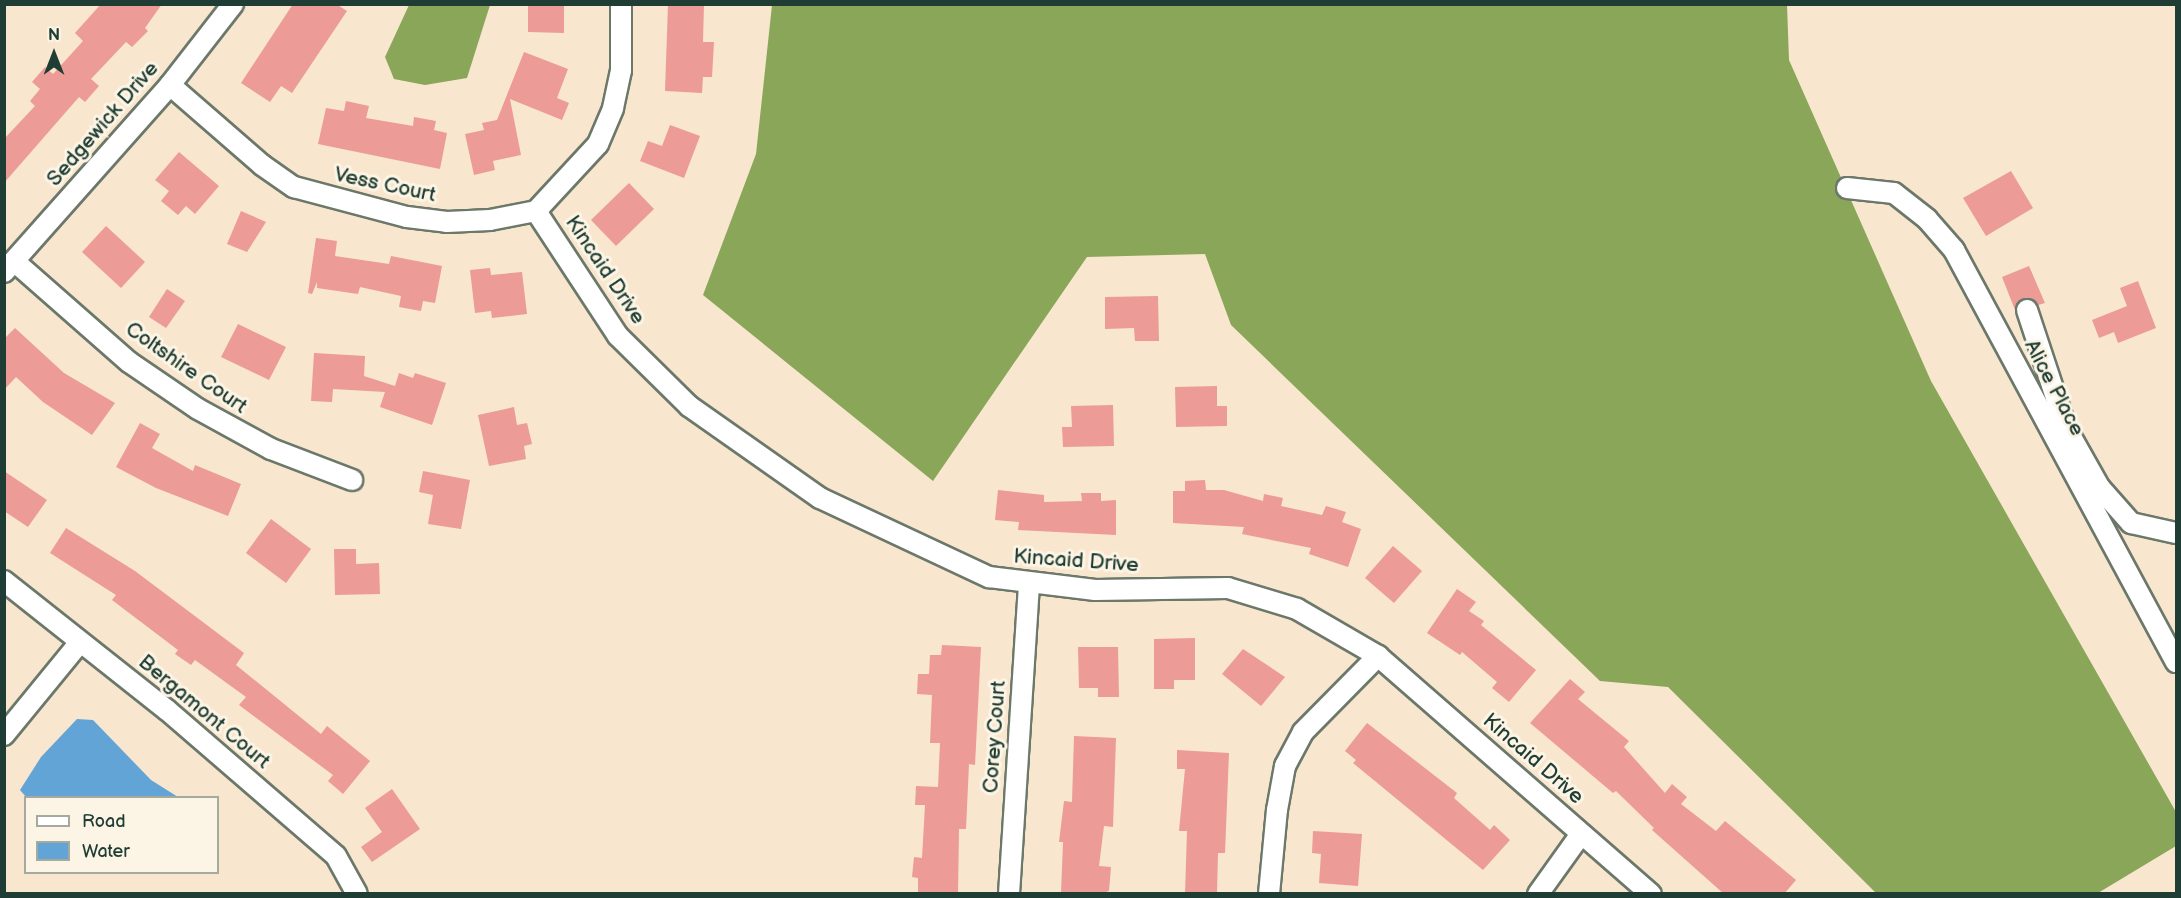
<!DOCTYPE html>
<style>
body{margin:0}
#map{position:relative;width:2181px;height:898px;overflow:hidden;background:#f8e6ce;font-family:"Balsamiq Sans",sans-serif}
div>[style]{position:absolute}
.forest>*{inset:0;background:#8aa659}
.water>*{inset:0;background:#62a4d6}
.building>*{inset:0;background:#ec9b97}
.roads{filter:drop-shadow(2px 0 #6b786a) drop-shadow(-2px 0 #6b786a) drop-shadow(0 2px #6b786a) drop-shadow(0 -2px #6b786a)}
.minor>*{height:20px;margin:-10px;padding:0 10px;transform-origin:10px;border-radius:10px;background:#fff}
span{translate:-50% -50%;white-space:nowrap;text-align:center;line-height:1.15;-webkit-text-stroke:6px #fcf5e5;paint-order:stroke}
.street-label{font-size:21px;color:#1f3d34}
.frame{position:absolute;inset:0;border:6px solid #1f3d34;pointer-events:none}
.legend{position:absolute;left:24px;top:796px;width:195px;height:78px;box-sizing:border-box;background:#fcf5e5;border:2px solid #a4ab9e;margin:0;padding:8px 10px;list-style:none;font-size:18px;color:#1f3d34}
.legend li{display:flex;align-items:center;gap:12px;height:30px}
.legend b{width:30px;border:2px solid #a4ab9e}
.north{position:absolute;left:24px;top:24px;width:60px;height:60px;-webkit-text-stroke:4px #fcf5e5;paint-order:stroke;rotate:0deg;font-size:16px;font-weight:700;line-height:24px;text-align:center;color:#1f3d34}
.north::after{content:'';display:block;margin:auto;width:21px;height:27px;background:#1f3d34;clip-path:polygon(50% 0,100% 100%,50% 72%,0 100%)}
</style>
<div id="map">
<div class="forest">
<div style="clip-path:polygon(409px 5px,490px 5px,467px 78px,425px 85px,394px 79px,385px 57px)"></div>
<div style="clip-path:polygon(772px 5px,1787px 5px,1789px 60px,1931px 381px,2176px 812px,2176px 846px,2098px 893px,1876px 893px,1668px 687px,1600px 681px,1231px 325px,1205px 254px,1087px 257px,933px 481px,703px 295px,756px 154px)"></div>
</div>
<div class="water">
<div style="clip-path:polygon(77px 719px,93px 720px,151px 780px,178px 797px,26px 797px,20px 790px,41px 757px)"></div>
</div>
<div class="building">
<div style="clip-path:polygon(101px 4px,162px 4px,145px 28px,148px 31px,132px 47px,126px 42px,91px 79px,99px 86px,85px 102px,79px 97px,4px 183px,4px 139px,35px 106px,30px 101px,40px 89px,32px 82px,45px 67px,53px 74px,83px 41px,75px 33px)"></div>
<div style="clip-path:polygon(293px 4px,336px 4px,347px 11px,292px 93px,281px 86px,270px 102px,241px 83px)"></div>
<div style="clip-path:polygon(528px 4px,564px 4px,564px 33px,528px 32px)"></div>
<div style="clip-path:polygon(668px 4px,704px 4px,703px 42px,714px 42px,712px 77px,703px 77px,702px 93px,665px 91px)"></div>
<div style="clip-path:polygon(524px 52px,568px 69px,557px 98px,569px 103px,562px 120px,510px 99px,521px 155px,493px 161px,495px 170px,474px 175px,465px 134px,484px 130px,482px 123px,497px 120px)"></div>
<div style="clip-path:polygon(346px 101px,369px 106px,366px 118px,413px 126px,414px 117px,436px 121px,434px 130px,447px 133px,440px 169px,318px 144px,326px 108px,344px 111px)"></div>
<div style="clip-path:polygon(670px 125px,700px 136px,684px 178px,640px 161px,648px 141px,662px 146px)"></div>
<div style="clip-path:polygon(179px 152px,219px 186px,195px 214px,186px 206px,178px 215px,161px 201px,169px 191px,155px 180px)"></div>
<div style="clip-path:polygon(2011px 171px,2033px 208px,1986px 236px,1963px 198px)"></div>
<div style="clip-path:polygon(629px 183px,654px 209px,616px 246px,591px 220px)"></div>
<div style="clip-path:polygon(241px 211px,266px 222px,247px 252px,227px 244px)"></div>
<div style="clip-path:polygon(106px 226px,145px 262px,121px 288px,82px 252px)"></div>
<div style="clip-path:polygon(316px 238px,337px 241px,335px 256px,389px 264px,391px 256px,442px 266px,435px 303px,423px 301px,421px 311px,399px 307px,401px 296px,360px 287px,358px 294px,317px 288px,317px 282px,312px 294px,308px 293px)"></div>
<div style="clip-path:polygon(2029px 266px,2045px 303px,2038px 305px,2024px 298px,2015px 310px,2002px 277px)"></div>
<div style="clip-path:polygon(490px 268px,491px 275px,522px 272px,527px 314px,492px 318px,491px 311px,475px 313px,470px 270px)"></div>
<div style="clip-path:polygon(2138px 281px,2156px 328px,2118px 343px,2114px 332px,2099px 338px,2092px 320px,2127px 306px,2120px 288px)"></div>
<div style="clip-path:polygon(167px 289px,185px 301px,166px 328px,149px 317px)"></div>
<div style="clip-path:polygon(1158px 296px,1159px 341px,1135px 341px,1134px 328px,1105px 329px,1105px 297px)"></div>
<div style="clip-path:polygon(238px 324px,286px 347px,269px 380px,221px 357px)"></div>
<div style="clip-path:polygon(15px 328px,64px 373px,115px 403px,92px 435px,43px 402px,16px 377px,4px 390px,4px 339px)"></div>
<div style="clip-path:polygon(314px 353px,365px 356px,364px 376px,395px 386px,399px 373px,413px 378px,415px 373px,446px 383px,432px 425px,380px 407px,385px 392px,333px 389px,332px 402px,311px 401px)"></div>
<div style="clip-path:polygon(1217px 386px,1217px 406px,1227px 406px,1227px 426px,1176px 427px,1175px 387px)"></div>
<div style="clip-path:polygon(1113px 405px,1114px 446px,1063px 447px,1062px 427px,1072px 427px,1071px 406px)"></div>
<div style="clip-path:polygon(514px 407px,517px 425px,527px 423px,532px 444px,524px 446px,526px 459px,489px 466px,478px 415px)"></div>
<div style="clip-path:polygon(140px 423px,160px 434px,152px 448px,193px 471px,195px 465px,241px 484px,228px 516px,156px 488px,116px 467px)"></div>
<div style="clip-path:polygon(4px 471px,47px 500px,28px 527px,4px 511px)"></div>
<div style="clip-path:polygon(423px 471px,470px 480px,461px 529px,428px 524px,433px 495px,419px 492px)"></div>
<div style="clip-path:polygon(1205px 480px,1206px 490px,1224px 490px,1263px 501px,1264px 494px,1283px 498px,1281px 506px,1322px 515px,1326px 506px,1346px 512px,1342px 522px,1361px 529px,1348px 567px,1309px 554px,1311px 548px,1242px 534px,1244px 527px,1173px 523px,1173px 491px,1185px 491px,1185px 481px)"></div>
<div style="clip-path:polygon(998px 490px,1044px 495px,1044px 502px,1082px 501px,1081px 493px,1101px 493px,1101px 501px,1116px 500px,1116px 535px,1018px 530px,1019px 522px,995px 520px)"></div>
<div style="clip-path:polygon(271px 519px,311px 549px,286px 583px,246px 553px)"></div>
<div style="clip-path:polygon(66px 528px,135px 571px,244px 653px,236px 665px,321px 734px,327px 726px,370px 761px,343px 794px,328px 781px,333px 775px,239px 705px,246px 697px,195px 660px,191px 665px,175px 654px,178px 650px,112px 600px,116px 595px,50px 553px)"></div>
<div style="clip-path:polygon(1393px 546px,1422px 571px,1394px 603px,1365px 578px)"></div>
<div style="clip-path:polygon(334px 549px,356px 549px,356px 564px,379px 563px,380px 594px,335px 595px)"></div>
<div style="clip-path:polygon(1457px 589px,1476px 602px,1469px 611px,1484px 621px,1481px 625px,1536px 670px,1509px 702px,1492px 688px,1497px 682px,1462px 652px,1460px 655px,1427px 633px)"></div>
<div style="clip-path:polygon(1195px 638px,1195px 680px,1174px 680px,1174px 689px,1154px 689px,1154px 639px)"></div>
<div style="clip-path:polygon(942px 645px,981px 647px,975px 765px,969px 764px,966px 829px,959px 829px,958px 894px,918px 894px,918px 878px,912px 877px,914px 857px,922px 858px,925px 805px,915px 805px,916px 786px,938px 787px,940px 743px,930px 743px,932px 695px,917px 694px,918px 674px,929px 674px,930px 655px,941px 655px)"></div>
<div style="clip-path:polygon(1078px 647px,1118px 647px,1119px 697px,1098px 697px,1098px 688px,1079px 688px)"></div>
<div style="clip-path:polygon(1243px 649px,1285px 677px,1261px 706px,1222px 674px)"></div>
<div style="clip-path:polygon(1570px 679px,1585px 692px,1578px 699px,1629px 741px,1624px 747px,1665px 793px,1672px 784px,1687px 797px,1681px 804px,1716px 831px,1725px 821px,1796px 880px,1784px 894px,1724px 894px,1652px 830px,1654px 828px,1616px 791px,1613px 793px,1530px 723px)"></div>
<div style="clip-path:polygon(1367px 723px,1457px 793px,1454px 798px,1490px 830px,1494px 825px,1510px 840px,1483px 870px,1353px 763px,1356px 760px,1345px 751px)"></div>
<div style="clip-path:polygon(1074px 736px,1116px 738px,1113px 827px,1104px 826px,1099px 866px,1111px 867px,1109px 891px,1099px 894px,1061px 894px,1063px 842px,1059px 842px,1064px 801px,1072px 802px)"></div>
<div style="clip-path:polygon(1177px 750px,1229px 753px,1225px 853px,1218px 853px,1217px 894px,1185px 894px,1187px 831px,1179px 831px,1185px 769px,1177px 769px)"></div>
<div style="clip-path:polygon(392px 789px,420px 829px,372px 862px,361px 847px,382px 832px,365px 808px)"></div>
<div style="clip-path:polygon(1313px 831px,1362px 834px,1358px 886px,1319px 883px,1321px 854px,1312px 853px)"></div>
</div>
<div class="roads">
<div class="minor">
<div style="left:170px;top:85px;width:122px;rotate:41deg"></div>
<div style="left:262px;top:165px;width:39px;rotate:35deg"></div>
<div style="left:294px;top:187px;width:117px;rotate:14.9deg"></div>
<div style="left:407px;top:217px;width:40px;rotate:7.1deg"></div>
<div style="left:447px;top:222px;width:43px;rotate:-2.7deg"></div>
<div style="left:490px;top:220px;width:47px;rotate:-11.1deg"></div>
<div style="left:536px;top:211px;width:91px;rotate:-47.2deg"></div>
<div style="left:598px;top:144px;width:39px;rotate:-67deg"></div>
<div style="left:613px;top:108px;width:39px;rotate:-78deg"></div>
<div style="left:621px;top:70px;width:66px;rotate:-90deg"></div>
<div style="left:1847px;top:188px;width:47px;rotate:6.1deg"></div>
<div style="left:1894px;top:193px;width:42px;rotate:38.2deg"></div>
<div style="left:1927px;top:219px;width:41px;rotate:48.9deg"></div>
<div style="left:1954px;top:250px;width:468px;rotate:61.7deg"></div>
<div style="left:536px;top:211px;width:149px;rotate:56.7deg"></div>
<div style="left:618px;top:336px;width:100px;rotate:44.6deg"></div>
<div style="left:689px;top:406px;width:160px;rotate:35.1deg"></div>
<div style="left:820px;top:498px;width:187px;rotate:25.1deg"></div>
<div style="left:989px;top:577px;width:107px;rotate:7deg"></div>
<div style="left:1095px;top:590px;width:133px;rotate:-0.9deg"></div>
<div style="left:1228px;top:588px;width:72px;rotate:16.9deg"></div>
<div style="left:1297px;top:609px;width:94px;rotate:30.1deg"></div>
<div style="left:1378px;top:656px;width:362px;rotate:41.1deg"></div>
<div style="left:14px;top:261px;width:153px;rotate:41.3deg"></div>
<div style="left:129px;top:362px;width:83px;rotate:34.3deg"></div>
<div style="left:198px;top:409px;width:83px;rotate:28.7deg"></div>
<div style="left:271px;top:449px;width:87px;rotate:20.9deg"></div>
<div style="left:4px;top:272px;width:250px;rotate:-48.4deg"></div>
<div style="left:170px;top:85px;width:103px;rotate:-52.1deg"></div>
<div style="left:2027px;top:310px;width:124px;rotate:71.7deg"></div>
<div style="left:2066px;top:428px;width:69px;rotate:60.5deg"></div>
<div style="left:2100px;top:488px;width:47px;rotate:48.5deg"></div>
<div style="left:2131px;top:523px;width:46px;rotate:12.5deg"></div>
<div style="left:4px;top:581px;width:208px;rotate:38.4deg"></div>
<div style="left:167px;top:710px;width:223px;rotate:40.8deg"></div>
<div style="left:336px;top:856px;width:43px;rotate:61.1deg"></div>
<div style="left:4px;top:735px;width:120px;rotate:-50.7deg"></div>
<div style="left:1009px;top:894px;width:311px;rotate:-86.3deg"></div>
<div style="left:1269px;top:894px;width:84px;rotate:-84.6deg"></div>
<div style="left:1277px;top:810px;width:45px;rotate:-79.7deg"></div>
<div style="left:1285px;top:766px;width:38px;rotate:-62deg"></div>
<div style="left:1303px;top:732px;width:107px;rotate:-45.4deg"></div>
<div style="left:1538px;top:894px;width:74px;rotate:-54.4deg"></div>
</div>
</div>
<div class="street-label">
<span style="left:103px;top:124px;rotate:-49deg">Sedgewick Drive</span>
<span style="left:385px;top:185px;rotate:12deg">Vess Court</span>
<span style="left:605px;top:270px;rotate:56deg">Kincaid Drive</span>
<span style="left:186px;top:368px;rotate:35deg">Coltshire Court</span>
<span style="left:2054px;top:388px;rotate:62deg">Alice Place</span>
<span style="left:1076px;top:561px;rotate:4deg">Kincaid Drive</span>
<span style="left:204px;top:712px;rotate:40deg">Bergamont Court</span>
<span style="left:995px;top:737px;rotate:-86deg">Corey Court</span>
<span style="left:1533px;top:759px;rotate:41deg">Kincaid Drive</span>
</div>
<div class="frame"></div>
<ul class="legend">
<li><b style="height:8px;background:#fff"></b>Road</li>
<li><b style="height:16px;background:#62a4d6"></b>Water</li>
</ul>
<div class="north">N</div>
</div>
